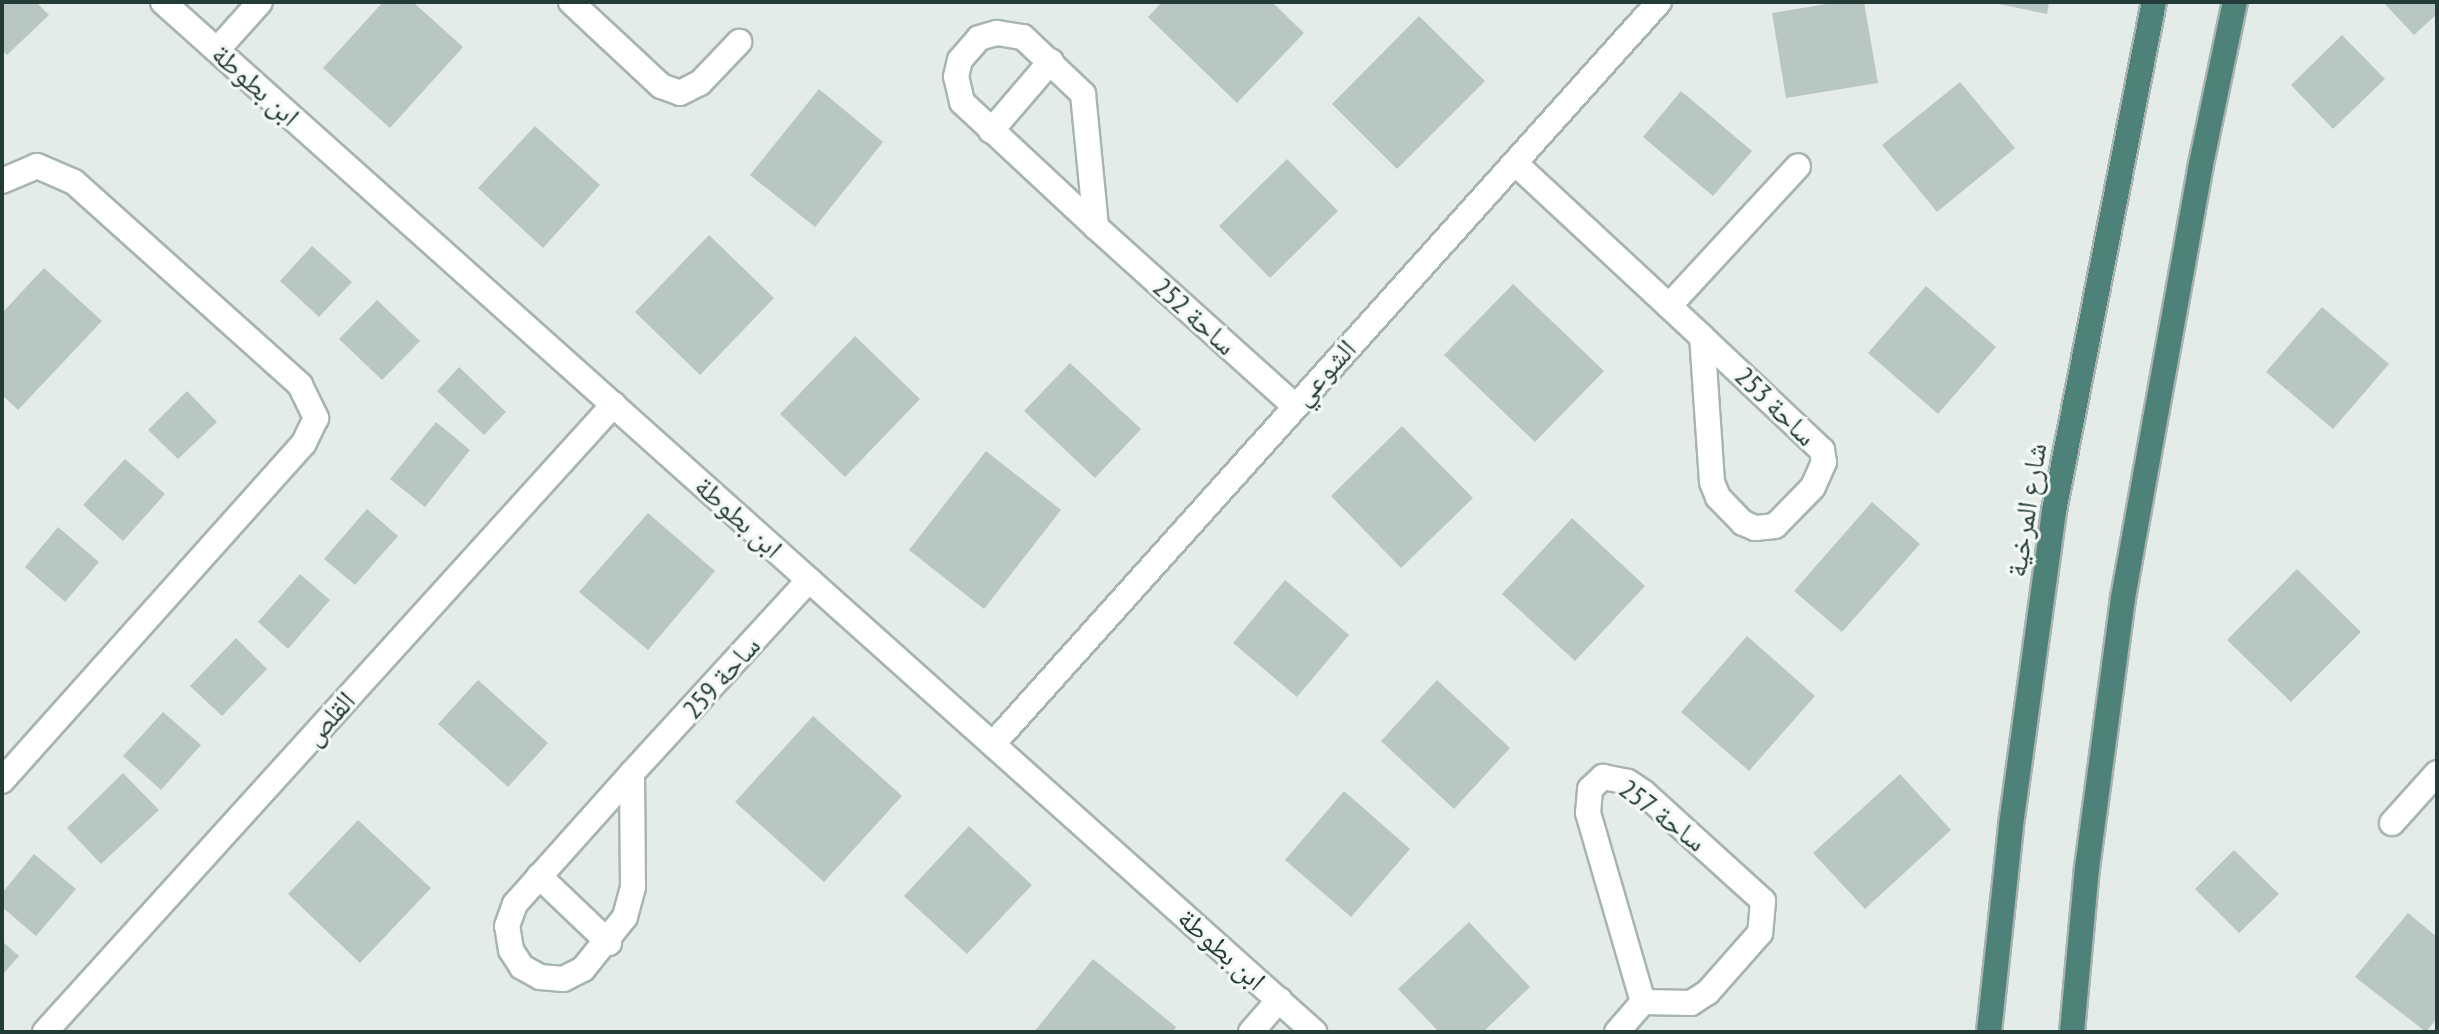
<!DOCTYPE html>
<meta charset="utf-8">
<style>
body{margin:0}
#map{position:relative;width:2439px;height:1034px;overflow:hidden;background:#e4ece9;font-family:"PT Sans Narrow","Noto Naskh Arabic",sans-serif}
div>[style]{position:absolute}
.building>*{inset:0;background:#b9c7c2}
.roads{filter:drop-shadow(2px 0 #a7b4b0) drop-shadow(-2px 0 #a7b4b0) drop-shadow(0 2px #a7b4b0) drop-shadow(0 -2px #a7b4b0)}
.minor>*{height:24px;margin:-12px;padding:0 12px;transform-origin:12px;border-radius:12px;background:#fff}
.trunk>*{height:24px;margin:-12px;padding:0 12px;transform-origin:12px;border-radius:12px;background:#4e8278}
span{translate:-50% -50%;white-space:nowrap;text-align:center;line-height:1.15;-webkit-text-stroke:6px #f4f9f6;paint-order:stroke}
.street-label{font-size:28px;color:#243c37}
.frame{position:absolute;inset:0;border:4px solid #243c37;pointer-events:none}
</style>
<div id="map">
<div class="building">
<div style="clip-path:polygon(2px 2px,36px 2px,49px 15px,7px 55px,2px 50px)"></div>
<div style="clip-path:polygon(383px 2px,413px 2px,463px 47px,390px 128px,323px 68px)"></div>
<div style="clip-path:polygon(1162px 2px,1272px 2px,1304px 33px,1237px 103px,1148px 17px)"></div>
<div style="clip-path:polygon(1839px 2px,1864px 2px,1878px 83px,1786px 98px,1772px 13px)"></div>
<div style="clip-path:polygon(1989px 2px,2049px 2px,2047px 14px)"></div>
<div style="clip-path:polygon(2383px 2px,2437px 2px,2437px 14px,2414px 35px)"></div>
<div style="clip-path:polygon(1419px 16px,1485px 81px,1397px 169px,1332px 104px)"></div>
<div style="clip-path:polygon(2342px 35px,2385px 79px,2333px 129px,2291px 85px)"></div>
<div style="clip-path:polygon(1960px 82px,2015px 148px,1937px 212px,1882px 145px)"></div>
<div style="clip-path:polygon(819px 89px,883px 142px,815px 227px,750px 175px)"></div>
<div style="clip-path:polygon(1681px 91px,1752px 151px,1713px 196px,1643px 137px)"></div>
<div style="clip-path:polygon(535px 126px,600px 185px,543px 248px,478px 188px)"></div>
<div style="clip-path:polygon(1287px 159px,1338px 211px,1270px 278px,1219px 226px)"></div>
<div style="clip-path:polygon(709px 235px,774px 298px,700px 375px,635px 312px)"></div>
<div style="clip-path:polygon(312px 246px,352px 282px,319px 317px,280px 281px)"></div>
<div style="clip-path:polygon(44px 268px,102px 321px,18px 410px,2px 395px,2px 313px)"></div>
<div style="clip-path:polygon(1513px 284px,1604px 371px,1535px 442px,1444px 355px)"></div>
<div style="clip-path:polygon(1926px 286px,1996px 347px,1938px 414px,1868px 353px)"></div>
<div style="clip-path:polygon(377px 300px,420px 341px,382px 380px,339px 339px)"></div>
<div style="clip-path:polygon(2322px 307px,2389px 364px,2333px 429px,2266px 372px)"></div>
<div style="clip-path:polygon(855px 336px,920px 399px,845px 477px,780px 414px)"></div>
<div style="clip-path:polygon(1070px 363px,1141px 429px,1095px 478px,1024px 411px)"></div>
<div style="clip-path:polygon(459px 367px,506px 412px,484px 435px,437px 391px)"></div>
<div style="clip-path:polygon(187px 391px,217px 422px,178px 459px,148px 430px)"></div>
<div style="clip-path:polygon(436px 422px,470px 450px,425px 507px,390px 479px)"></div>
<div style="clip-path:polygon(1402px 426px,1473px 498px,1401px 568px,1331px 496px)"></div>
<div style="clip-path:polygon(986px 451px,1061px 510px,984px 609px,909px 550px)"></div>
<div style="clip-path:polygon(125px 459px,165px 494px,123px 541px,83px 505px)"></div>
<div style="clip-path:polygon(1872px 502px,1920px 544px,1842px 632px,1794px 591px)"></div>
<div style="clip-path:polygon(367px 509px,398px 536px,355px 585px,324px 559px)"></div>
<div style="clip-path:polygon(648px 513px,715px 571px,648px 650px,579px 592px)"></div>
<div style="clip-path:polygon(1572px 518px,1645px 586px,1575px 661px,1502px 594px)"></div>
<div style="clip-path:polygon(58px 527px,99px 562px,65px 602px,25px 567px)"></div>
<div style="clip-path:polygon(2297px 569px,2361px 632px,2291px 702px,2227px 640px)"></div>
<div style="clip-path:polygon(300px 574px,330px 600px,288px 649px,258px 622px)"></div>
<div style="clip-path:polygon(1285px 580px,1349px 635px,1297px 697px,1233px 643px)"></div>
<div style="clip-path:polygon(1747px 636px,1815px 696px,1749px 771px,1681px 712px)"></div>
<div style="clip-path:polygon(236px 638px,267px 669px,222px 716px,190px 686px)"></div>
<div style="clip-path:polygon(478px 680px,548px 743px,508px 787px,438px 724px)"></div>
<div style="clip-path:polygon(1437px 680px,1510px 748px,1454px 809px,1381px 741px)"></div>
<div style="clip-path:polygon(163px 712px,201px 745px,161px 790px,123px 756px)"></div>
<div style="clip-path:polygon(813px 716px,902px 796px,824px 882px,735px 802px)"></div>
<div style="clip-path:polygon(123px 773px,159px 810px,101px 864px,67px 828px)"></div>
<div style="clip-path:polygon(1900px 774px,1951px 830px,1865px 909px,1813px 853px)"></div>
<div style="clip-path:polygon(1344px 791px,1410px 849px,1351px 917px,1285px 860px)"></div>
<div style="clip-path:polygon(358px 820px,431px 888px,360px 963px,288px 894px)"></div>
<div style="clip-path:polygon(969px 826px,1032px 885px,967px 954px,904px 896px)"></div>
<div style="clip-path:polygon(2234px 850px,2279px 894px,2239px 933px,2195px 889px)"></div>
<div style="clip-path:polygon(34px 854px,76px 889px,36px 936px,2px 907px,2px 893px)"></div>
<div style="clip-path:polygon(2408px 913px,2437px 937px,2437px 1018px,2426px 1032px,2355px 977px)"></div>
<div style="clip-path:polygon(1469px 922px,1530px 987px,1483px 1032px,1439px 1032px,1398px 989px)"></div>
<div style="clip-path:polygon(2px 941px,19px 956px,2px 975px)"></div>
<div style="clip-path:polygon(1093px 959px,1176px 1027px,1173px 1032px,1034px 1032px)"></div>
</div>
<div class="roads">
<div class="minor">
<div style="left:163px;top:2px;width:1545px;rotate:41.82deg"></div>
<div style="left:571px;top:2px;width:123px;rotate:43deg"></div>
<div style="left:661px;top:86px;width:20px;rotate:20deg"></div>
<div style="left:680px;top:93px;width:22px;rotate:-27deg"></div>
<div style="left:700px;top:83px;width:57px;rotate:-46.4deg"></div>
<div style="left:997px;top:33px;width:26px;rotate:9deg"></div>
<div style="left:1023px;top:37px;width:83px;rotate:43.5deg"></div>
<div style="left:1083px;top:94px;width:134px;rotate:84.4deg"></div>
<div style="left:1096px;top:227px;width:183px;rotate:-137deg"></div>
<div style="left:962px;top:102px;width:26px;rotate:-103deg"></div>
<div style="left:956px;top:77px;width:17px;rotate:-77deg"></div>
<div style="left:960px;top:60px;width:29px;rotate:-49deg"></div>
<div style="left:979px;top:38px;width:19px;rotate:-16deg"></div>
<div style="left:217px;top:50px;width:64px;rotate:-48.1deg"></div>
<div style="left:991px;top:131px;width:92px;rotate:-49.4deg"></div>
<div style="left:1516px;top:164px;width:254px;rotate:42.9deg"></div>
<div style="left:2px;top:181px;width:38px;rotate:-23deg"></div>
<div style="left:37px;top:166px;width:40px;rotate:23.4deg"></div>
<div style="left:74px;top:182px;width:304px;rotate:41.9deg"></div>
<div style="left:300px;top:385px;width:37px;rotate:64deg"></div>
<div style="left:316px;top:418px;width:28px;rotate:116deg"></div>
<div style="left:304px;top:443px;width:453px;rotate:131.8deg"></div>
<div style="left:1096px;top:227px;width:266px;rotate:42deg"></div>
<div style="left:1669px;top:306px;width:190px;rotate:-47.3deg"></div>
<div style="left:1702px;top:337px;width:165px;rotate:43.3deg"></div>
<div style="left:1822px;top:450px;width:12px;rotate:81deg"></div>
<div style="left:1824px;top:462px;width:27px;rotate:114deg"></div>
<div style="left:1813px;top:487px;width:54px;rotate:134.3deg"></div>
<div style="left:1775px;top:526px;width:20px;rotate:174deg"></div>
<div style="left:1755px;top:528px;width:13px;rotate:-157deg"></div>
<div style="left:1743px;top:523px;width:36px;rotate:-134deg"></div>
<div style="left:1718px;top:497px;width:16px;rotate:-112deg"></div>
<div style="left:1712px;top:482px;width:145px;rotate:-93.9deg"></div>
<div style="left:993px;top:744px;width:997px;rotate:-48.09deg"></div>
<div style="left:632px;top:773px;width:114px;rotate:89.5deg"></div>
<div style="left:633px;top:887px;width:31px;rotate:105deg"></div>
<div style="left:625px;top:917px;width:67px;rotate:128.9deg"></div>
<div style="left:583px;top:969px;width:22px;rotate:153deg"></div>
<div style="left:563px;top:979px;width:23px;rotate:-175deg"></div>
<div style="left:540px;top:977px;width:21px;rotate:-151deg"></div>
<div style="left:522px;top:967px;width:20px;rotate:-123deg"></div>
<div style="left:511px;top:950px;width:24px;rotate:-99deg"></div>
<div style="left:507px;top:926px;width:23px;rotate:-70deg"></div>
<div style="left:515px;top:904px;width:176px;rotate:-48.2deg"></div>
<div style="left:632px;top:773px;width:262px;rotate:-47.5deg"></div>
<div style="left:1603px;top:777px;width:25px;rotate:11deg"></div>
<div style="left:1628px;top:782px;width:18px;rotate:34deg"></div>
<div style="left:1643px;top:792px;width:162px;rotate:42.2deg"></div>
<div style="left:1763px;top:901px;width:32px;rotate:95deg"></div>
<div style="left:1760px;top:933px;width:79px;rotate:131.4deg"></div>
<div style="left:1708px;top:992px;width:20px;rotate:147deg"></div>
<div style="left:1691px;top:1003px;width:48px;rotate:-178.8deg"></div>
<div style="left:1643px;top:1002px;width:197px;rotate:-106.2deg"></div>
<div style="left:1588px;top:813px;width:24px;rotate:-85deg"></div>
<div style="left:1590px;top:789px;width:18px;rotate:-43deg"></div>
<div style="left:2392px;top:823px;width:67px;rotate:-48deg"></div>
<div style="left:539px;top:876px;width:97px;rotate:43.7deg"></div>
<div style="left:45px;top:1032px;width:847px;rotate:-47.82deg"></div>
<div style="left:1251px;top:1032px;width:43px;rotate:-48.8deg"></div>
<div style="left:1617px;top:1032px;width:40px;rotate:-49deg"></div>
</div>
<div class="trunk">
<div style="left:1989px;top:1032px;width:208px;rotate:-83.9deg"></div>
<div style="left:2011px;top:825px;width:317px;rotate:-82.2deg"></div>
<div style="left:2054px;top:511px;width:519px;rotate:-78.89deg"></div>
<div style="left:2072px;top:1032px;width:165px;rotate:-84.8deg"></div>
<div style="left:2087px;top:868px;width:272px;rotate:-82.4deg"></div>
<div style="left:2123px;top:598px;width:436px;rotate:-79.8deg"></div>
<div style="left:2200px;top:169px;width:171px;rotate:-78.2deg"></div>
</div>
</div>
<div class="street-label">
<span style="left:256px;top:85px;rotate:42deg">ابن بطوطة</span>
<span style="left:1195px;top:316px;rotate:42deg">ساحة 252</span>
<span style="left:1324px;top:372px;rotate:-47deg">الشوعي</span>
<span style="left:1776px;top:406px;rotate:44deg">ساحة 253</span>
<span style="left:2026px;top:510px;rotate:-81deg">شارع المرخية</span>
<span style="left:739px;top:517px;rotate:42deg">ابن بطوطة</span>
<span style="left:721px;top:677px;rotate:-48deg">ساحة 259</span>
<span style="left:329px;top:718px;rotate:-48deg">القلص</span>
<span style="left:1663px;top:815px;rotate:37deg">ساحة 257</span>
<span style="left:1222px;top:949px;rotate:42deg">ابن بطوطة</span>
</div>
<div class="frame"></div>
</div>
